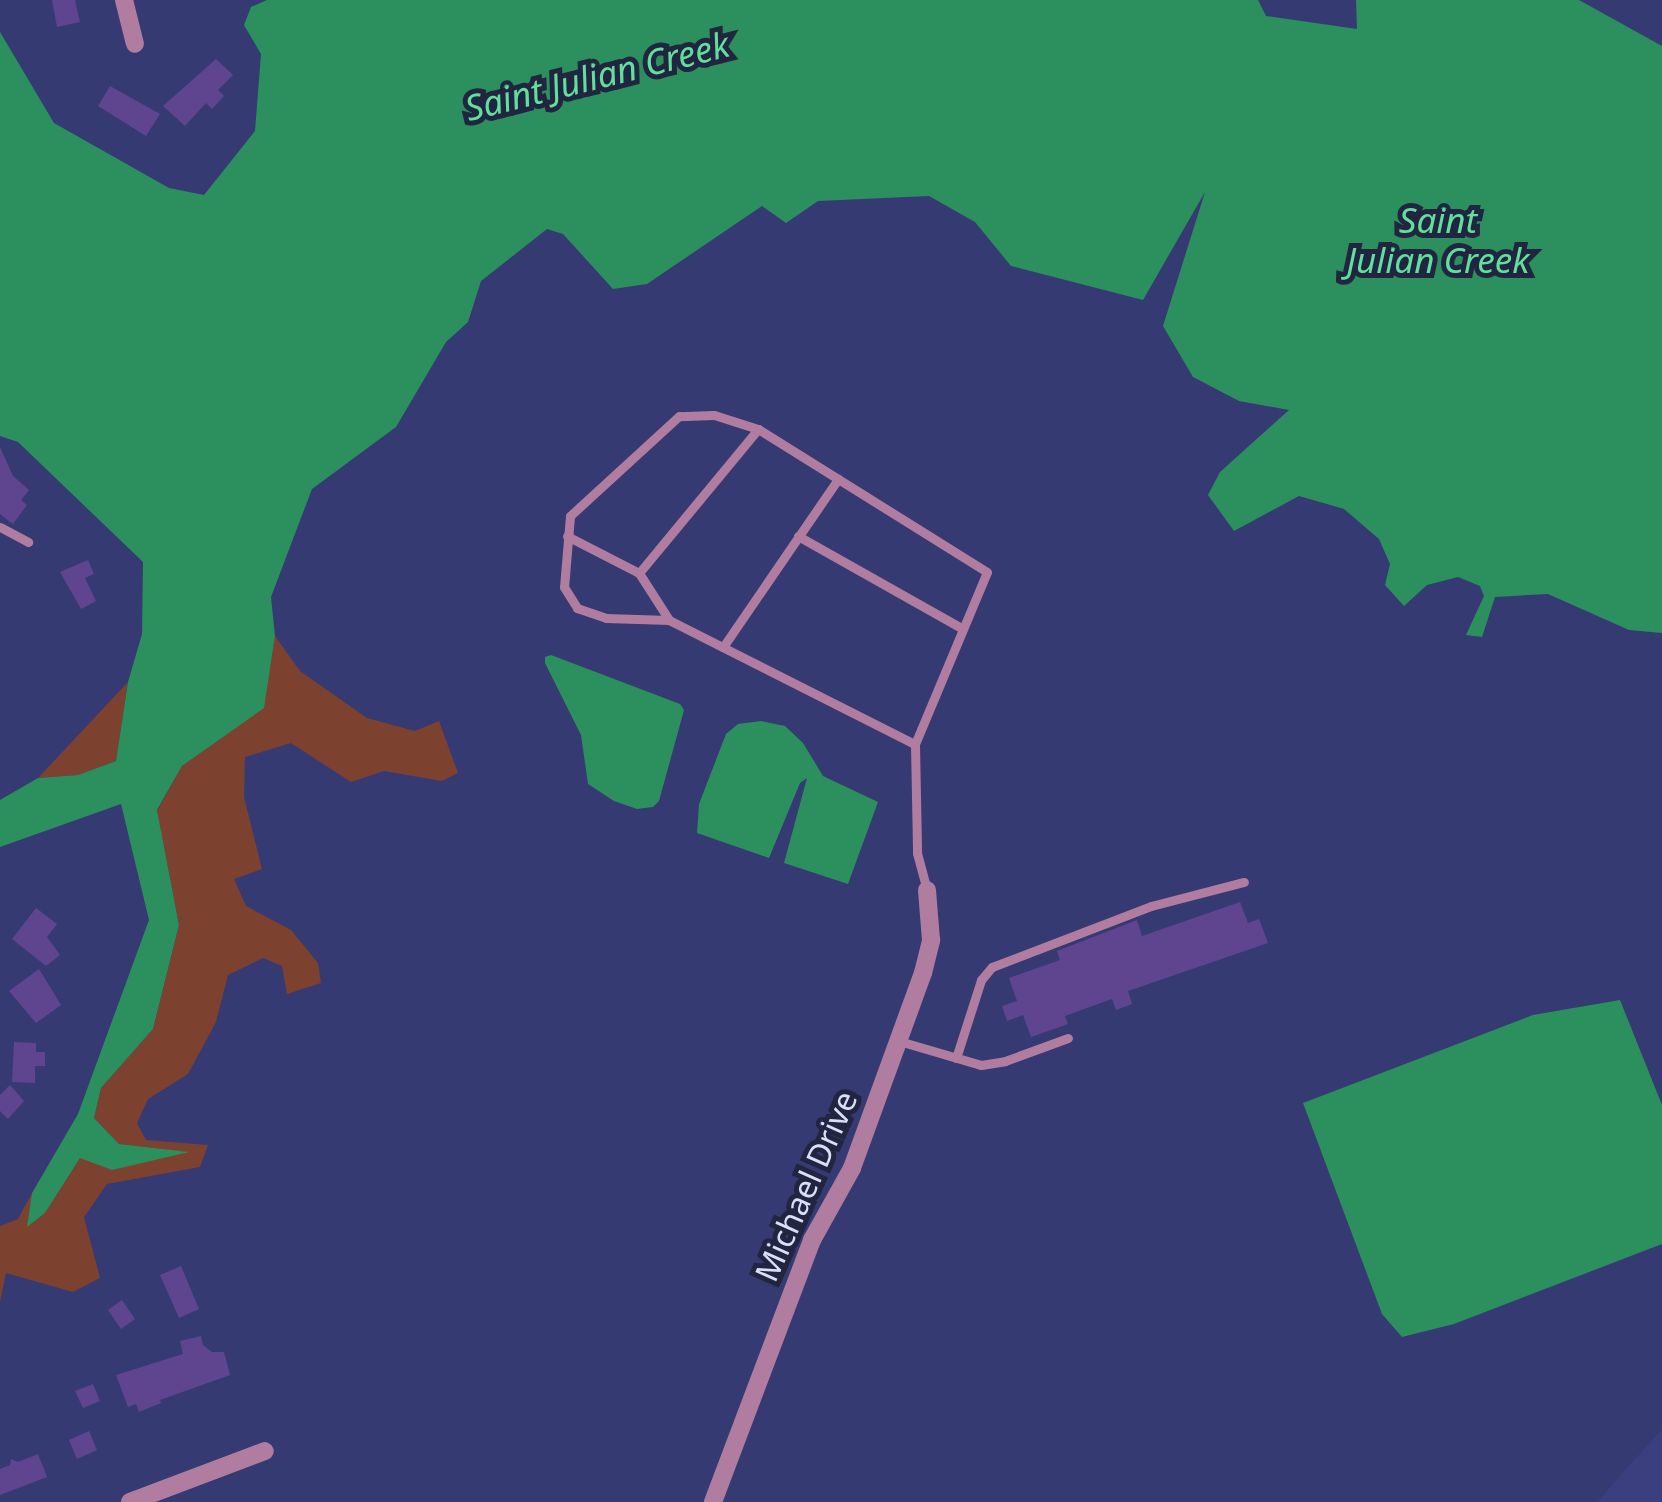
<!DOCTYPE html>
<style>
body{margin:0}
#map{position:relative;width:1662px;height:1502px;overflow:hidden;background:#363a72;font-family:"Noto Sans",sans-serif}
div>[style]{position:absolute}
.built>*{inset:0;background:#3b3f7f}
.green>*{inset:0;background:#7c412f}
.water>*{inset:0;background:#2b8f5e}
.building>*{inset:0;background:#5f4590}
.lane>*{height:9px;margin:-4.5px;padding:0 4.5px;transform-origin:4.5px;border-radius:4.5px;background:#b07da1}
.street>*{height:18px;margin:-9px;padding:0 9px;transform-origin:9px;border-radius:9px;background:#b07da1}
span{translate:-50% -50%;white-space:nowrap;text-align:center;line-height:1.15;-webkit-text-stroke:10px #22253f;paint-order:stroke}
.street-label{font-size:32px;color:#d9def9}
.water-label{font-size:35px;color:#60e09d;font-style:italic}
</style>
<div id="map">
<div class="built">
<div style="clip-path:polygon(1662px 1429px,1662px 1502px,1597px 1502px)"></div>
</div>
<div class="green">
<div style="clip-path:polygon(275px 636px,300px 671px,367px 718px,415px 731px,439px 721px,458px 773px,442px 781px,384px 771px,351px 782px,291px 743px,245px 757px,244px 797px,262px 869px,234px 879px,246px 906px,291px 930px,318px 963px,321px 983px,287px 994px,282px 966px,263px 958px,228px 975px,216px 1022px,188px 1074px,148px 1099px,137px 1123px,146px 1140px,208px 1145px,200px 1167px,107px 1184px,84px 1217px,100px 1278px,73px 1292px,6px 1273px,0 1302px,0 1226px,18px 1219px,32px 1193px,28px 1226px,45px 1213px,80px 1158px,185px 1152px,119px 1144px,94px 1118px,101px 1088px,153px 1029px,179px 925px,157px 811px,182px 766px,263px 708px)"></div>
<div style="clip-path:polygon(128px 682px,116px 761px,78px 775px,38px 778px)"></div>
</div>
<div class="water">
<div style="clip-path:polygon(267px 0,1258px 0,1266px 16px,1357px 29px,1356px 0,1579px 0,1662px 46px,1662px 633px,1629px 630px,1548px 594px,1495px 597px,1482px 637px,1466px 635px,1484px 596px,1480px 586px,1458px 577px,1427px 585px,1404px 606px,1385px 585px,1390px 564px,1379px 539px,1344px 509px,1299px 496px,1234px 531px,1208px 495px,1220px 472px,1289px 410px,1239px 401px,1193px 377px,1163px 326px,1205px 192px,1143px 300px,1011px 266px,975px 222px,929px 196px,818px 201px,786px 223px,762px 206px,647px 284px,613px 289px,563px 234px,547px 229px,481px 281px,468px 322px,446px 342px,396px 427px,312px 489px,271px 597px,275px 636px,264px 708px,182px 766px,157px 810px,179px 925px,153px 1029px,101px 1088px,94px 1118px,119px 1144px,189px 1152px,112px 1170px,80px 1158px,45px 1213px,27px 1227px,32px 1193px,78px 1114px,149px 920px,121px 804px,0 847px,0 800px,38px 778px,78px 775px,116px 761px,128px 682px,142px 634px,143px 562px,18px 442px,0 436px,0 32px,54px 123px,169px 188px,204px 195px,255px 131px,261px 54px,244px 25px,251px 7px)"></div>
<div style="clip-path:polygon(551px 655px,680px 704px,684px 710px,659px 801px,653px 807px,637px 809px,614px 801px,588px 784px,581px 735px,545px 663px,545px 657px)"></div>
<div style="clip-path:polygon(761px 721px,785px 726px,803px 743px,823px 776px,878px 802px,848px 884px,784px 863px,807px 778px,800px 783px,769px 858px,697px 833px,699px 804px,726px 734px,738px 724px)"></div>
<div style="clip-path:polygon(1620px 1000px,1662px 1105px,1662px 1244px,1454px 1324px,1402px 1337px,1382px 1314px,1303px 1103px,1533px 1015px)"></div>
</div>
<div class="building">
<div style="clip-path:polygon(52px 0,75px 0,80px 22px,57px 27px)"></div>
<div style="clip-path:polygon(216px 59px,233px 75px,218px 90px,224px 96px,212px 109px,206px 103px,185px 126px,163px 106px)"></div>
<div style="clip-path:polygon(110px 86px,160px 114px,146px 136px,98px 106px)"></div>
<div style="clip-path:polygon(0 447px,13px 476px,29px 490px,21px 500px,27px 505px,13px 524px,0 514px)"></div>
<div style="clip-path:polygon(88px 560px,94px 574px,85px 578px,96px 601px,81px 609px,60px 572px)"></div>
<div style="clip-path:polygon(1240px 902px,1248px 923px,1259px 919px,1268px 943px,1128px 991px,1132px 1004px,1116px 1010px,1112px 999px,1065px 1016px,1068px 1024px,1031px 1037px,1023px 1015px,1007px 1021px,1002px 1006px,1017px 1001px,1009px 978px,1060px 960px,1057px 951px,1137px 920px,1142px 936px)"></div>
<div style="clip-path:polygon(36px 908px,57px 924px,47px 937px,60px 955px,46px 966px,12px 939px)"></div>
<div style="clip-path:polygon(39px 969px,61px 1005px,36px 1023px,9px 991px)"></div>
<div style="clip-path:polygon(14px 1042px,36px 1043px,36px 1052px,45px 1052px,45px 1066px,35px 1066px,35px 1083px,12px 1082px)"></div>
<div style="clip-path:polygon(10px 1085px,24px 1101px,8px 1119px,0 1111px,0 1095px)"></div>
<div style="clip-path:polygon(181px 1266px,199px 1309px,179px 1318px,160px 1275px)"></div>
<div style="clip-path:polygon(122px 1300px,135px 1319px,121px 1329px,108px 1310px)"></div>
<div style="clip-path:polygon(201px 1336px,203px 1345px,212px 1352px,224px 1352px,230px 1375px,160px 1400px,161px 1403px,139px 1412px,136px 1404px,128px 1407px,116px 1375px,183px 1354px,180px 1341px)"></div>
<div style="clip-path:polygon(93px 1384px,100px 1401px,83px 1408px,75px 1391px)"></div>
<div style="clip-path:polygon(89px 1431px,97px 1450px,77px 1459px,69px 1440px)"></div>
<div style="clip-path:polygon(38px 1454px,47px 1477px,0 1495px,0 1469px,10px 1465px,11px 1459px,18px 1462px)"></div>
</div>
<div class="lane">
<div style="left:0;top:527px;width:32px;rotate:28deg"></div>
<div style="left:567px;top:536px;width:81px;rotate:27.2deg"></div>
<div style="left:639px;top:573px;width:56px;rotate:57.4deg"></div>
<div style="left:798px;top:536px;width:189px;rotate:29.4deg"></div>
<div style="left:639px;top:573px;width:187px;rotate:-50.4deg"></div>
<div style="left:723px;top:647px;width:204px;rotate:-55.6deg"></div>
<div style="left:915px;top:744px;width:186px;rotate:-67.3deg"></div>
<div style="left:987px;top:572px;width:270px;rotate:-148deg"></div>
<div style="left:758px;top:429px;width:46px;rotate:-162.3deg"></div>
<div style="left:714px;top:415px;width:35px;rotate:178deg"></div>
<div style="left:679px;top:416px;width:148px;rotate:137.5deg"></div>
<div style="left:570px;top:516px;width:71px;rotate:94.8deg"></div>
<div style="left:564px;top:587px;width:25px;rotate:58deg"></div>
<div style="left:577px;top:608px;width:31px;rotate:19deg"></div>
<div style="left:606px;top:618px;width:63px;rotate:1.8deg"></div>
<div style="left:669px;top:620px;width:275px;rotate:26.8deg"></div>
<div style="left:915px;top:744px;width:109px;rotate:88.9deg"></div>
<div style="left:917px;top:853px;width:38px;rotate:75deg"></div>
<div style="left:899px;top:1041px;width:85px;rotate:16.3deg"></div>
<div style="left:981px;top:1065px;width:24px;rotate:-9deg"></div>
<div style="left:1005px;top:1061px;width:67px;rotate:-20.1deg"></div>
<div style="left:956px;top:1058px;width:82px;rotate:-72.2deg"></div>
<div style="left:981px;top:980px;width:17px;rotate:-50deg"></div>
<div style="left:992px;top:967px;width:170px;rotate:-21deg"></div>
<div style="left:1151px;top:906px;width:96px;rotate:-14.5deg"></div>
</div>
<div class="street">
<div style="left:124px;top:0;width:45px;rotate:76deg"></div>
<div style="left:130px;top:1502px;width:144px;rotate:-20.7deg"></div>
<div style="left:713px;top:1502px;width:280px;rotate:-69.3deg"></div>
<div style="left:812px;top:1240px;width:82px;rotate:-60.9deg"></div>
<div style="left:852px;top:1168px;width:208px;rotate:-70deg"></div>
<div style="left:923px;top:973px;width:34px;rotate:-76deg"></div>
<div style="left:931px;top:940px;width:50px;rotate:-94.6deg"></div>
</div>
<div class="street-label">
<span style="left:806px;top:1186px;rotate:-66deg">Michael Drive</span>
</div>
<div class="water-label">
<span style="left:597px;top:76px;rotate:-14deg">Saint Julian Creek</span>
<span style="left:1438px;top:240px">Saint<br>Julian Creek</span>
</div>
</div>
